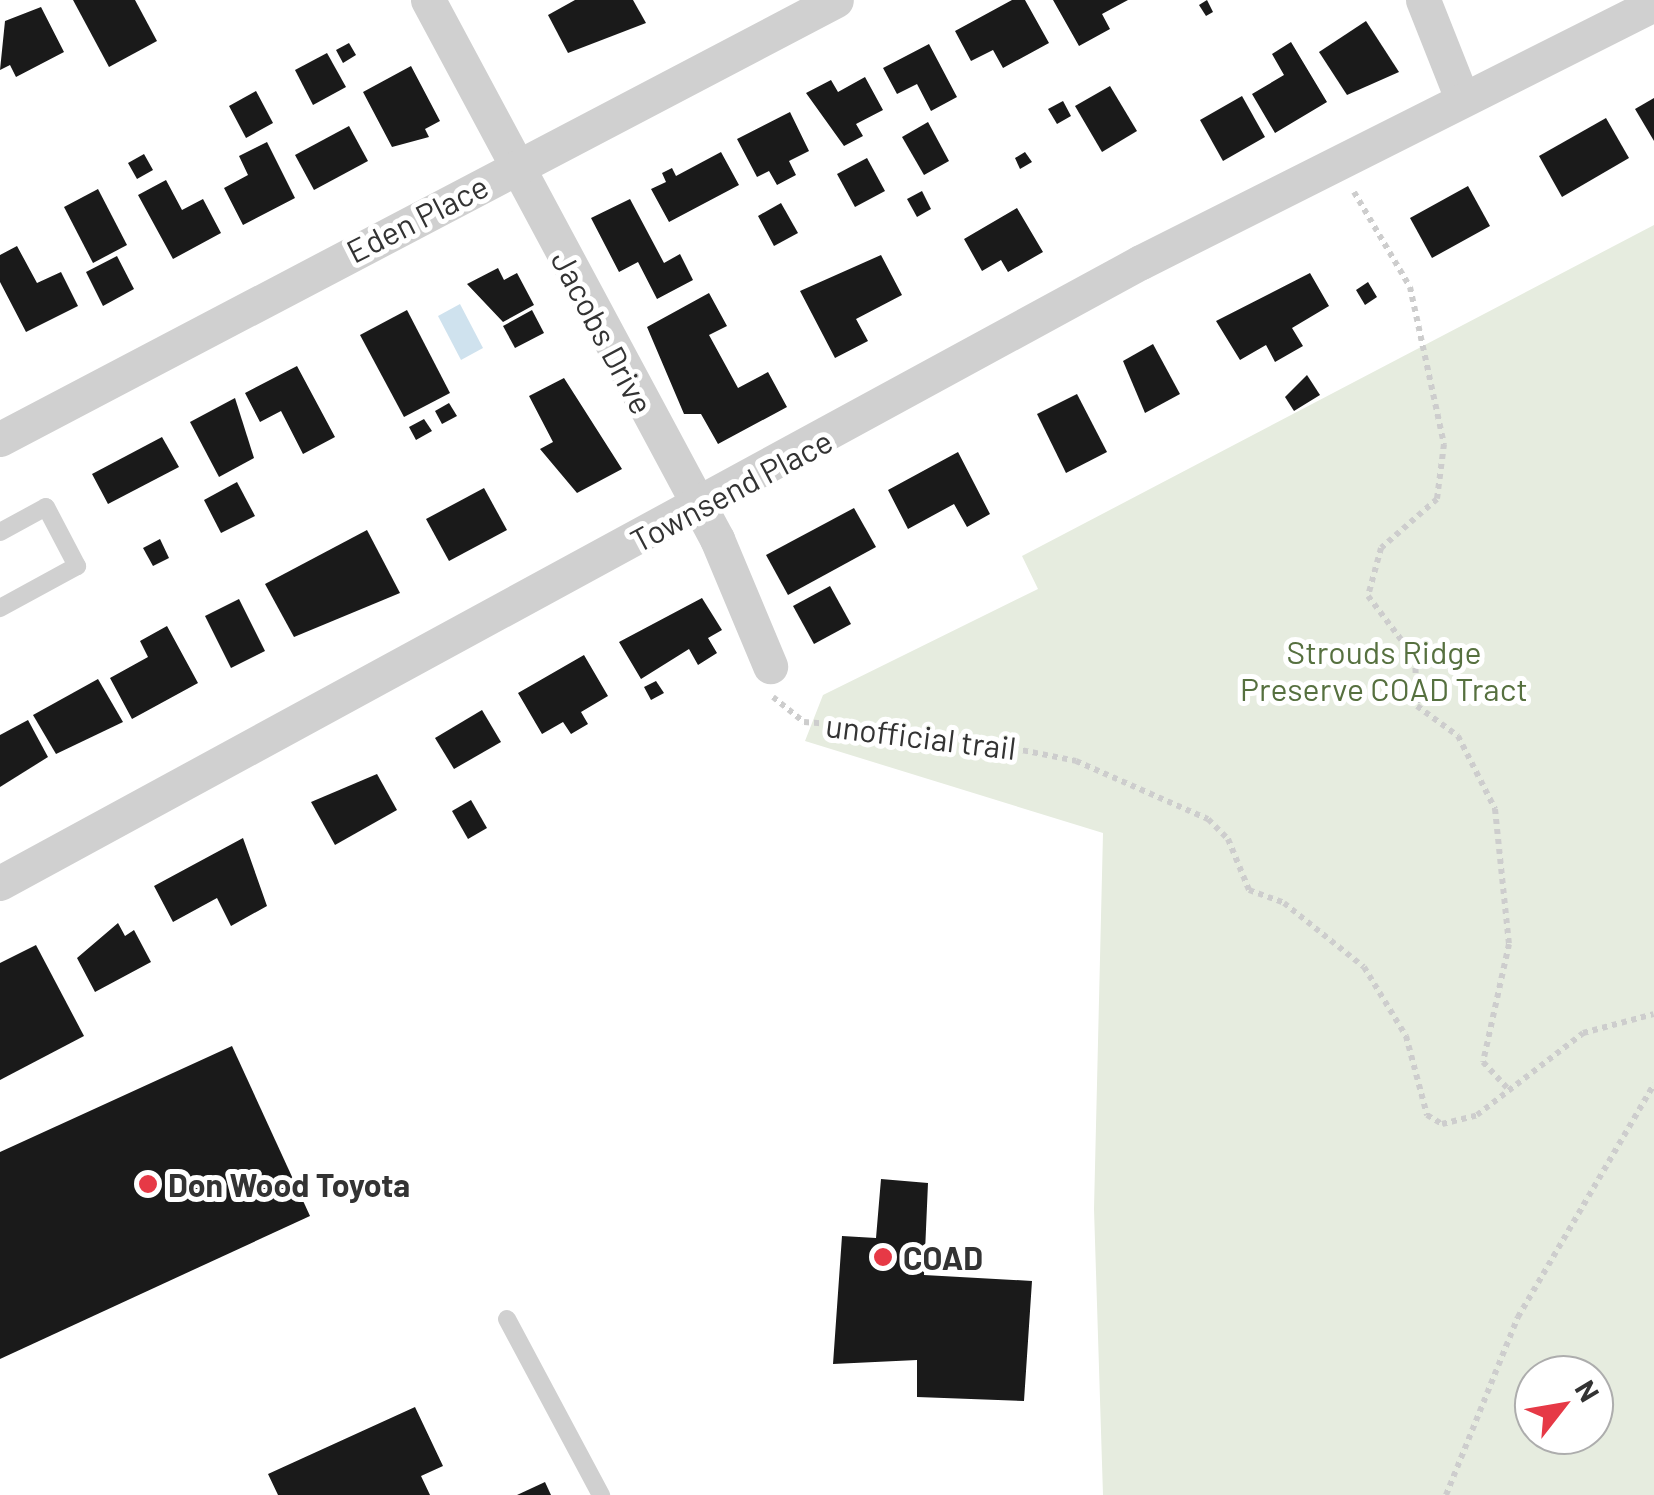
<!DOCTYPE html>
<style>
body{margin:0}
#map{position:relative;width:1654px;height:1495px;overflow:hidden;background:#fff;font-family:Barlow,sans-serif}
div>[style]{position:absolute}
.green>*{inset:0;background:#e6ecdf}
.water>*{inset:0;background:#cfe2ee}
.building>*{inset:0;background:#1a1a1a}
.path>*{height:6px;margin-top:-3px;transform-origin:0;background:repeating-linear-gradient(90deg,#cdcdcd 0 5px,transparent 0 10px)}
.service>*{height:18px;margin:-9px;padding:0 9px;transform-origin:9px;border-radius:9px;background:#d0d0d0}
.minor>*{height:35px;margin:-17.5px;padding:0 17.5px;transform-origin:17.5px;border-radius:17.5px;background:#d0d0d0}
.dots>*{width:28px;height:28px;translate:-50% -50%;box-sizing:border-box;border:5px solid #fff;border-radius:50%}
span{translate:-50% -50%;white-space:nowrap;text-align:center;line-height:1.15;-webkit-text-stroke:10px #fff;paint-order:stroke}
.street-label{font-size:32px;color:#333}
.park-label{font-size:32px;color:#56703f}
.poi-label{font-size:32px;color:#333;font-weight:700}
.left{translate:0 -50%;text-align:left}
.north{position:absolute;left:1514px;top:1355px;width:100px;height:100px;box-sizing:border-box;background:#fff;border:2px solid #adadad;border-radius:50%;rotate:59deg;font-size:28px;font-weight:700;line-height:40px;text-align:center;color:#333}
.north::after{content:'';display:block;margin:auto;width:35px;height:45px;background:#e63946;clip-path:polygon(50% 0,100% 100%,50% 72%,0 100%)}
</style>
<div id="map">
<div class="green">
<div style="clip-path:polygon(evenodd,1654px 225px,1654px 1495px,1103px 1495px,1094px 1209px,1103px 833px,805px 741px,823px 695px,1038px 589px,1022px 556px,1654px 225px,1594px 1375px,1594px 1435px,1534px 1435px,1534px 1375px,1594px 1375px)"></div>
</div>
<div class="water">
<div style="clip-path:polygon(460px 304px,483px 348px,461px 360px,438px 316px)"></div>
</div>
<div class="building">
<div style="clip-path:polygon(73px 0,135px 0,157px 41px,109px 67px)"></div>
<div style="clip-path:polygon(575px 0,633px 0,646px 23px,568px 53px,548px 15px)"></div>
<div style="clip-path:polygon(1012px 0,1025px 0,1049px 43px,1003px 68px,993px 50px,971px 61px,955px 31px)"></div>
<div style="clip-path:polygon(1053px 0,1128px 0,1102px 14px,1110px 29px,1079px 46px)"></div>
<div style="clip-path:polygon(1207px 0,1213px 12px,1206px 16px,1199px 5px)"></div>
<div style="clip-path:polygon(41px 7px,64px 52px,16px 77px,10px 65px,0 70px,5px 21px)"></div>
<div style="clip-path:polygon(1366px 21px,1399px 72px,1347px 95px,1319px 52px)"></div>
<div style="clip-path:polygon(1291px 42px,1327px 102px,1275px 133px,1252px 94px,1284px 75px,1272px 54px)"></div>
<div style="clip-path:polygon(349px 43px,356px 55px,343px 63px,336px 50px)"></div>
<div style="clip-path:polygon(929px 44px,957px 97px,931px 111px,917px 84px,897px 94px,883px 68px)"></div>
<div style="clip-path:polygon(327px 53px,346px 87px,313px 105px,295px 70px)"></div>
<div style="clip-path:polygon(411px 66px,440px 121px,425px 129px,429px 137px,392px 147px,363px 92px)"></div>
<div style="clip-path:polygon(865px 77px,883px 110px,856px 124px,863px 136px,844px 146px,806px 93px,831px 80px,838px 92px)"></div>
<div style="clip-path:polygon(1110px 86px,1137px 131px,1102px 152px,1075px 106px)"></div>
<div style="clip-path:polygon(256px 91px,273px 123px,246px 138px,229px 106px)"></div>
<div style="clip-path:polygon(1242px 96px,1265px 137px,1223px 161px,1200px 120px)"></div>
<div style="clip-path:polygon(1654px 98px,1654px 141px,1635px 109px)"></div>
<div style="clip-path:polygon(1063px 101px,1071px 116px,1057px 124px,1048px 109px)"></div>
<div style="clip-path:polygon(790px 112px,809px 151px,789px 161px,796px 175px,777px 185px,769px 171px,757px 177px,737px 139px)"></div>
<div style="clip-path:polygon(1606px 118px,1629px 158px,1562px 197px,1539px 156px)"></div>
<div style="clip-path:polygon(928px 122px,949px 161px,924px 175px,902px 137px)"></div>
<div style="clip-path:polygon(349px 126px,368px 161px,314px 190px,295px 155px)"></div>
<div style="clip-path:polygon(267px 142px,295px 198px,243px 225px,224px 188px,248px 175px,239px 156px)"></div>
<div style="clip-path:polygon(721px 152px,739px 185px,669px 222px,651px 189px,666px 182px,662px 173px,672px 168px,676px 176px)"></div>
<div style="clip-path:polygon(1025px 152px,1032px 162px,1020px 169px,1015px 158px)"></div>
<div style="clip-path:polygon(144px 154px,153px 170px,137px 179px,128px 163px)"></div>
<div style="clip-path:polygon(867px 158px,885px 191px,855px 207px,837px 174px)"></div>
<div style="clip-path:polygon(166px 180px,182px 210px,203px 199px,221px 233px,173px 259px,138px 195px)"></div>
<div style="clip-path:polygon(1468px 186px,1490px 226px,1432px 258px,1410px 218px)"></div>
<div style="clip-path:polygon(98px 189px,127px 245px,93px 263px,64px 207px)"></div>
<div style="clip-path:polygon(922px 191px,931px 209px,917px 217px,907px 199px)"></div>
<div style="clip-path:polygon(630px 199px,664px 263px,680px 254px,693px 280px,657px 299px,638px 262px,619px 272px,591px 218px)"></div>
<div style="clip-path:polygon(781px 203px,798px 233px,774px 246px,758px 216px)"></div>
<div style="clip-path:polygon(1017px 208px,1043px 252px,1008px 272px,1001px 260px,982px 271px,964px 239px)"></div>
<div style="clip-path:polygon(17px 246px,37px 283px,61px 272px,78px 306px,26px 332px,0 282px,0 255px)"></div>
<div style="clip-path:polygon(881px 255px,902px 295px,856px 319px,868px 341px,835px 358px,800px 291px)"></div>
<div style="clip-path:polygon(117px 256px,134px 289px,103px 306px,86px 272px)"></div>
<div style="clip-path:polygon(498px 268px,504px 280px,517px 273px,534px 305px,503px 322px,467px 284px)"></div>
<div style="clip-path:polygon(1310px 273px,1329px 306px,1292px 328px,1303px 346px,1275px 362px,1266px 345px,1240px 360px,1216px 321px)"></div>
<div style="clip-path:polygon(1368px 282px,1377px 297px,1365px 305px,1356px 290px)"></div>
<div style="clip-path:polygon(709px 293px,727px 326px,709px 335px,738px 388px,768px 372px,787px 407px,718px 444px,701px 414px,684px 414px,647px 327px)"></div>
<div style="clip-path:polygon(407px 310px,450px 393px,404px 417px,360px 335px)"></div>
<div style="clip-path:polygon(532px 310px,544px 333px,515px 348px,503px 326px)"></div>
<div style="clip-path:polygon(1153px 344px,1180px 394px,1145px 413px,1123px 361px)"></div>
<div style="clip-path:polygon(297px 366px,335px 437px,303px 454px,281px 411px,260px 422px,245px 393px)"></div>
<div style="clip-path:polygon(1307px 375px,1320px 395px,1294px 411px,1285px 397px)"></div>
<div style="clip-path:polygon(564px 378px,622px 469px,577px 493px,540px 449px,553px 442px,529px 396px)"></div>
<div style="clip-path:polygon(1077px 394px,1107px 452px,1066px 473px,1037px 414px)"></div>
<div style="clip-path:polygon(235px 398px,254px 458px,219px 477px,190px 422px)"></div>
<div style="clip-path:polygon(449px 403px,457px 416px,442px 424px,435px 411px)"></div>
<div style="clip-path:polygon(424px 419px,432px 431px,416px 440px,409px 427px)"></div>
<div style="clip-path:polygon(162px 437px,179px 467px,108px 504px,92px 474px)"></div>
<div style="clip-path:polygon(958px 452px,990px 514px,967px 527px,954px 504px,908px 529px,888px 490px)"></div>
<div style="clip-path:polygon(237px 482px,255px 516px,221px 533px,204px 500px)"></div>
<div style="clip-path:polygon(484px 488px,507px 530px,449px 561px,426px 519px)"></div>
<div style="clip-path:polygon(854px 508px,876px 547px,788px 595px,766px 555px)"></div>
<div style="clip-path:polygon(367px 530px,400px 593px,294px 637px,265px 584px)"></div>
<div style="clip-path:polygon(160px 539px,169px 558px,153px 566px,143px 548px)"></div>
<div style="clip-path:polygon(830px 586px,851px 624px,814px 644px,793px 606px)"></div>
<div style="clip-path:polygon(702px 598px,722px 630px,708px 638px,717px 653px,698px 665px,689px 649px,641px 679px,619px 642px)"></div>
<div style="clip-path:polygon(239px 599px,265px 651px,231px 668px,205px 616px)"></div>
<div style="clip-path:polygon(167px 626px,198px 683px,132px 719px,110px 678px,148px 657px,140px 641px)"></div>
<div style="clip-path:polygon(584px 655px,608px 696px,581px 712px,588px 724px,571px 734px,563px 722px,542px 734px,518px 693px)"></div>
<div style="clip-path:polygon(98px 679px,123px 722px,56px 754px,33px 715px)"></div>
<div style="clip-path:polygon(656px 681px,664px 693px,651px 700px,644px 687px)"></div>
<div style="clip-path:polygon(482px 710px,501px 742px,454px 769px,435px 738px)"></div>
<div style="clip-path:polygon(28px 720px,48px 757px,0 787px,0 735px)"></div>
<div style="clip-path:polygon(377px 774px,397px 810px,335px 845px,311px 802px)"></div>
<div style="clip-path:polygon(471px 800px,487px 828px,468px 839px,452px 811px)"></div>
<div style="clip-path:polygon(243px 838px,267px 906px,231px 926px,217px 898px,173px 922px,154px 886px)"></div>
<div style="clip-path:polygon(118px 923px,125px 936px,134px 930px,151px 962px,95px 992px,77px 958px)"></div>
<div style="clip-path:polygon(36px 945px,84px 1036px,0 1080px,0 963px)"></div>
<div style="clip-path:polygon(232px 1046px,310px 1216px,0 1359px,0 1152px)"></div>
<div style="clip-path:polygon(881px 1179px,928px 1183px,924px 1275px,1032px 1281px,1024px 1401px,917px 1397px,917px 1360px,833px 1364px,842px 1236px,876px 1238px)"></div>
<div style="clip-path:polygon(415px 1407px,443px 1466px,421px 1476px,430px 1495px,278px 1495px,268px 1474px)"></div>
<div style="clip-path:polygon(545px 1482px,551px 1495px,517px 1495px)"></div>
</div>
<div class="path">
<div style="left:1354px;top:192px;width:110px;rotate:59.5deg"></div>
<div style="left:1410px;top:287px;width:161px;rotate:77.8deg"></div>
<div style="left:1444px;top:444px;width:55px;rotate:97.3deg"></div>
<div style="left:1437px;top:499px;width:74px;rotate:138.8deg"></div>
<div style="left:1381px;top:548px;width:50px;rotate:105.2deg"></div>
<div style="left:1368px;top:596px;width:78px;rotate:52.8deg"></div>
<div style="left:1415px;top:658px;width:48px;rotate:87.6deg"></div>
<div style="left:1417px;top:706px;width:51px;rotate:36.2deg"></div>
<div style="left:1458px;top:736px;width:82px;rotate:63.1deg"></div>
<div style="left:1495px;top:809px;width:136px;rotate:84.1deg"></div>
<div style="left:1509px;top:944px;width:121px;rotate:102.4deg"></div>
<div style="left:1483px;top:1062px;width:35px;rotate:47deg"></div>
<div style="left:773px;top:697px;width:40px;rotate:39deg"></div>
<div style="left:804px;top:722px;width:121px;rotate:4.3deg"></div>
<div style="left:925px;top:731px;width:154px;rotate:11.2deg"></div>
<div style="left:1076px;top:761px;width:144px;rotate:23.7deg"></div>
<div style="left:1208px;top:819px;width:28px;rotate:45deg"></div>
<div style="left:1228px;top:839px;width:55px;rotate:67.6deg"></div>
<div style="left:1249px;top:890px;width:37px;rotate:20deg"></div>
<div style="left:1284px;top:903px;width:102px;rotate:38.7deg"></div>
<div style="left:1364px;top:967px;width:81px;rotate:58.7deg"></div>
<div style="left:1406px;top:1036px;width:82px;rotate:75.1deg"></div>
<div style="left:1427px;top:1115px;width:17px;rotate:31deg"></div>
<div style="left:1442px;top:1124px;width:36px;rotate:-14deg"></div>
<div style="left:1477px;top:1115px;width:134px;rotate:-37.7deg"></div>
<div style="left:1583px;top:1033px;width:73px;rotate:-15deg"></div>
<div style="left:1446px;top:1495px;width:192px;rotate:-68deg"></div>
<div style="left:1518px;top:1317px;width:270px;rotate:-59.7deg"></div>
</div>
<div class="service">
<div style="left:0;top:532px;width:52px;rotate:-28.5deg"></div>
<div style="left:46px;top:507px;width:67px;rotate:62.3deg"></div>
<div style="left:77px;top:566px;width:88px;rotate:151.4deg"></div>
<div style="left:507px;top:1319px;width:200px;rotate:61.9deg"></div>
</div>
<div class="minor">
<div style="left:428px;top:0;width:612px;rotate:61.8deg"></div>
<div style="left:717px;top:539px;width:138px;rotate:67.3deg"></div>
<div style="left:1423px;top:0;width:103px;rotate:68.4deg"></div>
<div style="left:0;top:439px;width:944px;rotate:-27.7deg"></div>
<div style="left:0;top:883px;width:1299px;rotate:-28.56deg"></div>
<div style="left:1141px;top:262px;width:574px;rotate:-26.7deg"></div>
</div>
<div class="dots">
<div style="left:148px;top:1184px;background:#e63946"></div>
<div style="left:883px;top:1257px;background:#e63946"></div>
</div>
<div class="street-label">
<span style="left:417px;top:218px;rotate:-27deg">Eden Place</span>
<span style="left:603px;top:332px;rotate:62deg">Jacobs Drive</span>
<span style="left:731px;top:490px;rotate:-28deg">Townsend Place</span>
<span style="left:921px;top:736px;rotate:7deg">unofficial trail</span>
</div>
<div class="park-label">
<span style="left:1384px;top:670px">Strouds Ridge<br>Preserve COAD Tract</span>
</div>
<div class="poi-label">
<span class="left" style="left:168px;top:1184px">Don Wood Toyota</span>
<span class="left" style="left:903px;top:1257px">COAD</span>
</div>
<div class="north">N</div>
</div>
